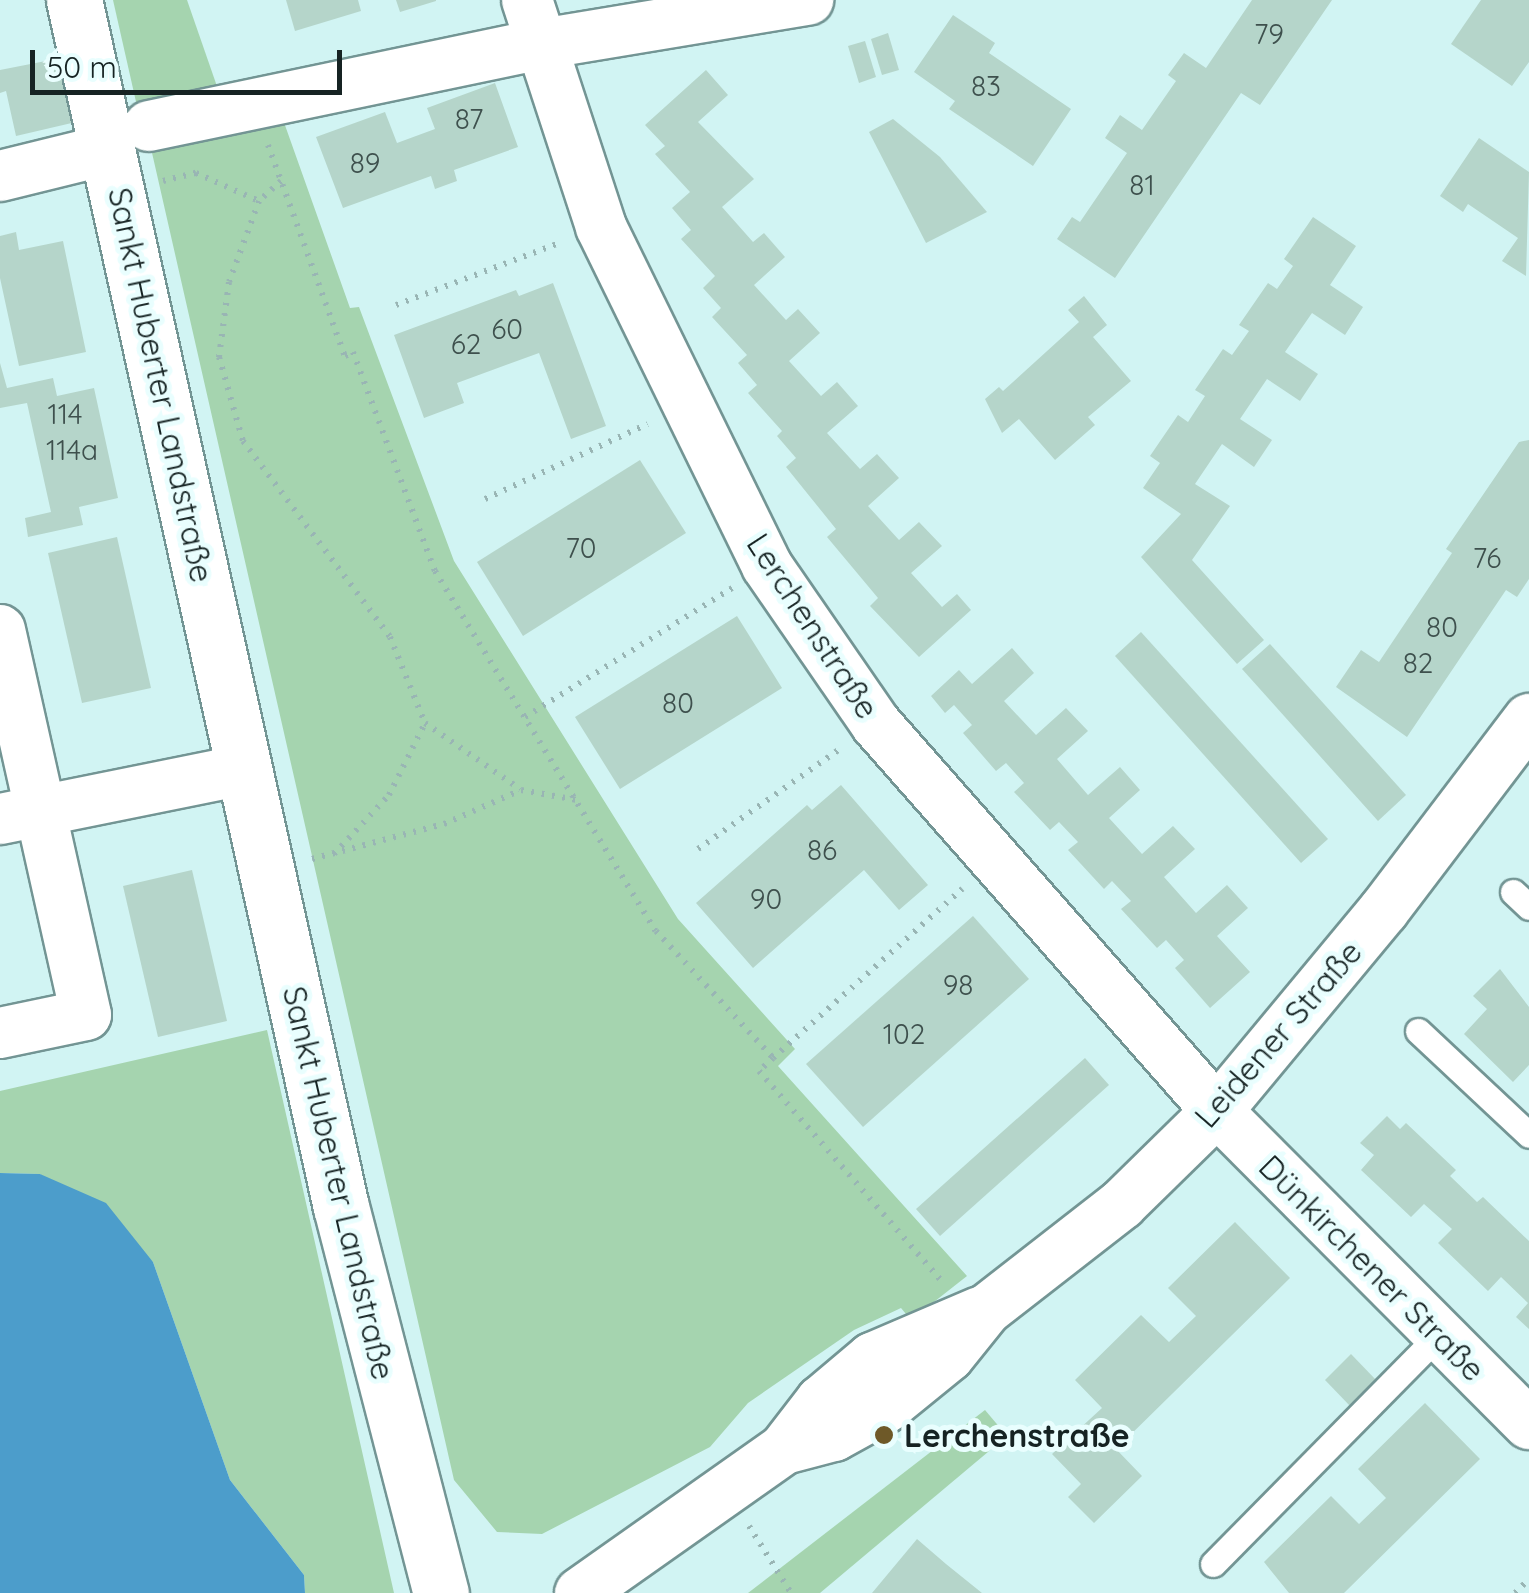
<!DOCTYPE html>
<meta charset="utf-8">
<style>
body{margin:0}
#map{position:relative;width:1529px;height:1593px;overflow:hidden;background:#d1f4f3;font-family:Quicksand,sans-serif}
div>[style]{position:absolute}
.green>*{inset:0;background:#a5d4af}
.water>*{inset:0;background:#4c9dcb}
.building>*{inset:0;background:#b5d5ca}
.path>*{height:6px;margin-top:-3px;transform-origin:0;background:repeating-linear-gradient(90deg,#99b5b4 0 2.5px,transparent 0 10.5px)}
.roads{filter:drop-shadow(2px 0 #739594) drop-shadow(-2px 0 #739594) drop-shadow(0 2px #739594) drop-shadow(0 -2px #739594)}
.service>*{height:25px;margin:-12.5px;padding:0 12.5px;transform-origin:12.5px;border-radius:12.5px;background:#fff}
.minor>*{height:50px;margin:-25px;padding:0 25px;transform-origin:25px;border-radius:25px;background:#fff}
.tertiary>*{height:55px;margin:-27.5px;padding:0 27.5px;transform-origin:27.5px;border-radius:27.5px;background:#fff}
.dots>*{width:28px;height:28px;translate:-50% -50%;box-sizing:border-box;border:5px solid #e9fefe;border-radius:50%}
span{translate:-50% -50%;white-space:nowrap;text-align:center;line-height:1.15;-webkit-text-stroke:10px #e9fefe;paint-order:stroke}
.number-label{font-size:28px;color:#3e504d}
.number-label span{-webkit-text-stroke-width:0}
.street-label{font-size:32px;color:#162323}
.poi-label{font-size:32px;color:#162323;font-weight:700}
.left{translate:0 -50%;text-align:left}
.scale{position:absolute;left:30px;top:50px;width:312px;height:45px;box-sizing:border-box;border:5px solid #162323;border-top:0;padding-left:12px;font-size:30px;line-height:35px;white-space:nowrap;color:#162323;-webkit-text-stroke:8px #e9fefe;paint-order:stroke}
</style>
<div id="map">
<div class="green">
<div style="clip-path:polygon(113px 0,187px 0,220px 95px,139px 115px)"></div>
<div style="clip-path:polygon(281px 114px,350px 308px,359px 307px,454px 561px,678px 919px,795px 1049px,778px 1066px,967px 1276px,911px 1320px,901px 1308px,854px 1330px,748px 1403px,710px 1447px,542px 1534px,497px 1532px,454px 1480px,150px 144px)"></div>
<div style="clip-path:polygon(267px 1030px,394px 1593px,305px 1593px,304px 1575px,230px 1480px,153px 1262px,40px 1174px,0 1173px,0 1091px)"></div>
<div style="clip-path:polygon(985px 1410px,1007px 1436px,820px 1593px,748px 1593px)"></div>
</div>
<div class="water">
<div style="clip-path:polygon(0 1173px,40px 1174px,106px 1203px,153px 1262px,230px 1480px,304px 1575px,305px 1593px,0 1593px)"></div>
</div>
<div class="building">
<div style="clip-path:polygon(286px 0,358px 0,361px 11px,295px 31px)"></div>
<div style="clip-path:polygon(396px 0,436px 0,436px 1px,400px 12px)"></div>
<div style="clip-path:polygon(1252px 0,1332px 0,1260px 105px,1241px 93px,1115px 278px,1057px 239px,1072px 217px,1080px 222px,1127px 153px,1105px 138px,1120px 115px,1142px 130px,1176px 81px,1168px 75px,1184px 53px,1206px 68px)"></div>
<div style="clip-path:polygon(1481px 0,1529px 0,1529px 62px,1512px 86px,1451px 44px)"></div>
<div style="clip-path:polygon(953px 15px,995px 43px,989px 53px,1071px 109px,1033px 166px,949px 109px,955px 101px,914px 72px)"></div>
<div style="clip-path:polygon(888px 33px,899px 70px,882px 75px,871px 39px)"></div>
<div style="clip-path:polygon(865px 41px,876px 77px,859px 83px,848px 46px)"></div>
<div style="clip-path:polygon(61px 58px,76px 122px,16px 136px,6px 91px,0 93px,0 70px)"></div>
<div style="clip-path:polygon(706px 70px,728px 95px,698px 122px,754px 179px,722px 207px,753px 242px,764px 233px,785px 257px,754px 285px,786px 320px,798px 309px,820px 333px,789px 361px,821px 396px,837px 382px,858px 406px,827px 433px,860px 469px,877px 454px,899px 478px,868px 506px,899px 540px,919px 522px,942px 546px,911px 573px,942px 607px,957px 594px,971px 610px,919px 657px,870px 606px,878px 598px,827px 537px,836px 529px,786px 467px,796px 458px,777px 436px,782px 431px,748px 393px,757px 385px,738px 363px,747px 355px,712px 317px,721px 308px,703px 288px,715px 276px,681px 239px,691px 230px,672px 208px,690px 192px,655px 154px,665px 146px,645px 125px)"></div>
<div style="clip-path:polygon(495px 83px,518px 147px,454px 170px,457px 181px,435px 189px,431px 176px,343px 208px,316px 137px,385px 112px,397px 143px,435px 129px,427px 108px)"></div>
<div style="clip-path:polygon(893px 119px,940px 157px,987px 212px,926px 243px,869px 132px)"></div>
<div style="clip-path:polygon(1479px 138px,1529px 172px,1526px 276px,1502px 261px,1518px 238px,1468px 204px,1463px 212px,1440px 196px)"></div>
<div style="clip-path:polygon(1313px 217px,1356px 246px,1330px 285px,1363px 307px,1345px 335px,1312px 313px,1285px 352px,1318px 374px,1300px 401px,1267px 379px,1240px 419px,1272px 440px,1254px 467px,1222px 444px,1195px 484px,1230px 506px,1192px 560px,1264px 640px,1237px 664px,1141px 557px,1181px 514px,1143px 488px,1160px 463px,1150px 456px,1178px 415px,1188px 422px,1205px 396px,1195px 390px,1223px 349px,1232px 355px,1249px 331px,1239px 325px,1268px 283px,1277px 289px,1293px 266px,1284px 259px)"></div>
<div style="clip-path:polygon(16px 232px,19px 250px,63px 241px,86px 352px,19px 366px,0 278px,0 236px)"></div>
<div style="clip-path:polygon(553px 283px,606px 426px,571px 439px,539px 353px,457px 383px,464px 403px,424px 418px,394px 335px,516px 290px,519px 296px)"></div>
<div style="clip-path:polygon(1084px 296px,1107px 325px,1093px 337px,1131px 381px,1088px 417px,1095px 425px,1055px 460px,1019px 419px,1002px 433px,985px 399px,999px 387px,1003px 391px,1079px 322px,1068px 310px)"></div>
<div style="clip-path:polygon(0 363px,7px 388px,53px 378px,57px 396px,94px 388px,118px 498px,79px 507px,83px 525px,28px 537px,25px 518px,51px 512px,27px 403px,0 408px)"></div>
<div style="clip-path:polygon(1529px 440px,1529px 579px,1517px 597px,1506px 590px,1407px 737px,1336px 687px,1361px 650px,1379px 662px,1452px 553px,1446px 549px,1519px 442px)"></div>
<div style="clip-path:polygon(640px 460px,686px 533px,523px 636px,477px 562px)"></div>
<div style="clip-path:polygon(117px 537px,151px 688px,82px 703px,48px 553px)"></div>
<div style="clip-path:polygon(737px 616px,782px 688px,620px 789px,575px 717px)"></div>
<div style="clip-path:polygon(1141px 632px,1328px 839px,1301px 863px,1115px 656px)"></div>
<div style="clip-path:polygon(1270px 644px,1406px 795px,1378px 821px,1242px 669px)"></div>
<div style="clip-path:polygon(1012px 648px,1034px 673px,1004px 701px,1036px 735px,1066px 708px,1088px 731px,1057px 759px,1088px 795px,1120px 767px,1140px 790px,1109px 818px,1142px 854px,1173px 826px,1195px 849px,1164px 877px,1196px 913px,1227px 885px,1248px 908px,1217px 936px,1250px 972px,1210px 1008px,1175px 968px,1184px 960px,1166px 940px,1157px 948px,1121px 909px,1131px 901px,1112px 881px,1104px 889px,1068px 850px,1078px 842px,1059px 822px,1050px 830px,1014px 792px,1024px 783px,1006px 763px,996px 771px,963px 733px,972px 725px,954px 705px,945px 713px,931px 696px,959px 670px,972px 684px)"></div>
<div style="clip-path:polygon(841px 785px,928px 885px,899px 910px,864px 870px,753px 968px,696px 903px,807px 805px,812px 810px)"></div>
<div style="clip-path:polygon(192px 870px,227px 1021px,158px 1037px,123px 886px)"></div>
<div style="clip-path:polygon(973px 916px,1029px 979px,863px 1127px,806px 1064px)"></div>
<div style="clip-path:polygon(1500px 969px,1529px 1007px,1529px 1065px,1513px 1082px,1464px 1034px,1487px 1009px,1473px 996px)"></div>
<div style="clip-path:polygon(1085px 1058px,1109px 1085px,940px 1236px,916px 1209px)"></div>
<div style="clip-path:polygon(1387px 1116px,1400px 1129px,1406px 1123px,1456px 1170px,1450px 1176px,1477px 1202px,1483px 1197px,1529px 1241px,1529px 1329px,1516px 1317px,1528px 1303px,1501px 1277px,1488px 1291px,1438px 1243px,1452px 1229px,1424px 1204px,1411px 1217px,1361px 1170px,1374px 1155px,1360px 1143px)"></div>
<div style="clip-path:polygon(1235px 1222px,1290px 1278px,1116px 1449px,1142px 1476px,1094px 1523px,1068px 1497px,1081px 1484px,1052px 1454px,1102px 1408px,1075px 1380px,1141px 1315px,1169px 1342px,1196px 1316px,1168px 1288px)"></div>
<div style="clip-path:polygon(1351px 1354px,1377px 1381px,1351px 1407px,1325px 1380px)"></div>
<div style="clip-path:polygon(1425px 1403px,1480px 1459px,1344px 1593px,1289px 1593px,1264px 1562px,1331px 1496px,1359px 1524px,1386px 1498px,1358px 1469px)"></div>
<div style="clip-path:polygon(917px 1539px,946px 1564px,982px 1593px,872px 1593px)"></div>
</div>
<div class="path">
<div style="left:268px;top:145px;width:225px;rotate:70deg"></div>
<div style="left:345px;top:356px;width:9px;rotate:-27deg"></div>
<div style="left:353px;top:352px;width:234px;rotate:69.5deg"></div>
<div style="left:435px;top:571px;width:422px;rotate:58.5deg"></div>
<div style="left:656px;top:931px;width:173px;rotate:47.3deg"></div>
<div style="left:773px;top:1058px;width:19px;rotate:137deg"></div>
<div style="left:759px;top:1071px;width:277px;rotate:49deg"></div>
<div style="left:163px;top:181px;width:34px;rotate:-14deg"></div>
<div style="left:196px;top:173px;width:69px;rotate:24deg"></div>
<div style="left:281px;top:181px;width:30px;rotate:138deg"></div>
<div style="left:259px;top:201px;width:86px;rotate:110.3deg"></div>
<div style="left:229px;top:282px;width:76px;rotate:97.6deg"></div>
<div style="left:219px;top:357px;width:87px;rotate:74.1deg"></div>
<div style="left:243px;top:441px;width:245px;rotate:53.1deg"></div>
<div style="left:390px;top:637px;width:93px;rotate:67.9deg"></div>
<div style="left:396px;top:305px;width:174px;rotate:-20.8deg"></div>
<div style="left:485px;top:499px;width:179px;rotate:-24.8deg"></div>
<div style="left:525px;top:717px;width:244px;rotate:-31.9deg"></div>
<div style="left:698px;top:849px;width:174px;rotate:-35.2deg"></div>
<div style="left:334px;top:854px;width:81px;rotate:-47deg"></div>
<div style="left:389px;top:795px;width:80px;rotate:-63.4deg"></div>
<div style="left:425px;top:723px;width:116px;rotate:34.8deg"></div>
<div style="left:312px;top:859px;width:137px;rotate:-14.9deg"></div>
<div style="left:444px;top:824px;width:84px;rotate:-23.8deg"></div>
<div style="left:521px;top:790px;width:57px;rotate:10.1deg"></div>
<div style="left:773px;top:1058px;width:254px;rotate:-41.8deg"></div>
<div style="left:749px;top:1526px;width:79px;rotate:57.9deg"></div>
<div style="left:1515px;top:1593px;width:20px;rotate:-45deg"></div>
</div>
<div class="roads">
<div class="service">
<div style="left:1513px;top:892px;width:22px;rotate:43deg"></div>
<div style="left:1418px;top:1031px;width:152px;rotate:43.1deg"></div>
<div style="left:1213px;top:1564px;width:319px;rotate:-45.4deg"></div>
</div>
<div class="minor">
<div style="left:527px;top:0;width:239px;rotate:71.9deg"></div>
<div style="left:601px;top:227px;width:377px;rotate:63.9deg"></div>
<div style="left:767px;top:566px;width:192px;rotate:55.4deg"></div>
<div style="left:876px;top:724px;width:516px;rotate:48.62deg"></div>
<div style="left:1217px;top:1111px;width:442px;rotate:45.1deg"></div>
<div style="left:149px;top:126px;width:400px;rotate:-11.8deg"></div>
<div style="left:541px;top:44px;width:271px;rotate:-9.4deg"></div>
<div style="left:0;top:176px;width:113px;rotate:-13.8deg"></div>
<div style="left:0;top:630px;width:394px;rotate:77.4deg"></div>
<div style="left:86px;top:1015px;width:88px;rotate:168.2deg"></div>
<div style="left:0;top:819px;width:248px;rotate:-11.4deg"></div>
<div style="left:784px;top:1449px;width:52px;rotate:-14.6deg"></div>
<div style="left:834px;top:1436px;width:58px;rotate:-28.8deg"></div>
<div style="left:885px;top:1408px;width:82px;rotate:-39.1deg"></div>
<div style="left:949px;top:1356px;width:59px;rotate:-51.2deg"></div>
<div style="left:986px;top:1310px;width:172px;rotate:-37.9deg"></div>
<div style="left:1122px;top:1204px;width:133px;rotate:-44.4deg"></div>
<div style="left:1217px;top:1111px;width:261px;rotate:-50.3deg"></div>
<div style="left:1384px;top:910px;width:240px;rotate:-52.8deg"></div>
<div style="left:580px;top:1593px;width:250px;rotate:-35.2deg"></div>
<div style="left:784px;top:1449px;width:61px;rotate:-52.4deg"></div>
<div style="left:821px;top:1401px;width:67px;rotate:-40.1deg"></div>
<div style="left:872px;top:1358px;width:117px;rotate:-23.1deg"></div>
</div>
<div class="tertiary">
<div style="left:74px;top:0;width:1236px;rotate:77.53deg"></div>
<div style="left:341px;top:1207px;width:399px;rotate:75.5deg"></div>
</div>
</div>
<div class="dots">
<div style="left:884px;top:1435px;background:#6e5928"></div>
</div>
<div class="number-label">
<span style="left:1269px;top:34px">79</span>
<span style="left:986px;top:86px">83</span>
<span style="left:469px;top:119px">87</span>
<span style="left:365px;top:163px">89</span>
<span style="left:1142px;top:185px">81</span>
<span style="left:507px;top:329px">60</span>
<span style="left:466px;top:344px">62</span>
<span style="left:65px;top:414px">114</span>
<span style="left:72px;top:450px">114a</span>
<span style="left:581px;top:548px">70</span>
<span style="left:1487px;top:558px">76</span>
<span style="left:1442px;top:627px">80</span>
<span style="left:1418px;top:663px">82</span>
<span style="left:678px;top:703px">80</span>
<span style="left:822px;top:850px">86</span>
<span style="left:766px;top:899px">90</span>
<span style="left:958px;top:985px">98</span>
<span style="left:904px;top:1034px">102</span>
</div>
<div class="street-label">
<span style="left:161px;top:385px;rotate:78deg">Sankt Huberter Landstraße</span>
<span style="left:813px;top:626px;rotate:57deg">Lerchenstraße</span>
<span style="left:1278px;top:1034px;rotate:-49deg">Leidener Straße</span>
<span style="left:339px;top:1183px;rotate:77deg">Sankt Huberter Landstraße</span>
<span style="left:1372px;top:1268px;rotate:45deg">Dünkirchener Straße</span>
</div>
<div class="poi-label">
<span class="left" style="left:904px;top:1435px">Lerchenstraße</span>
</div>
<div class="scale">50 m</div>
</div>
